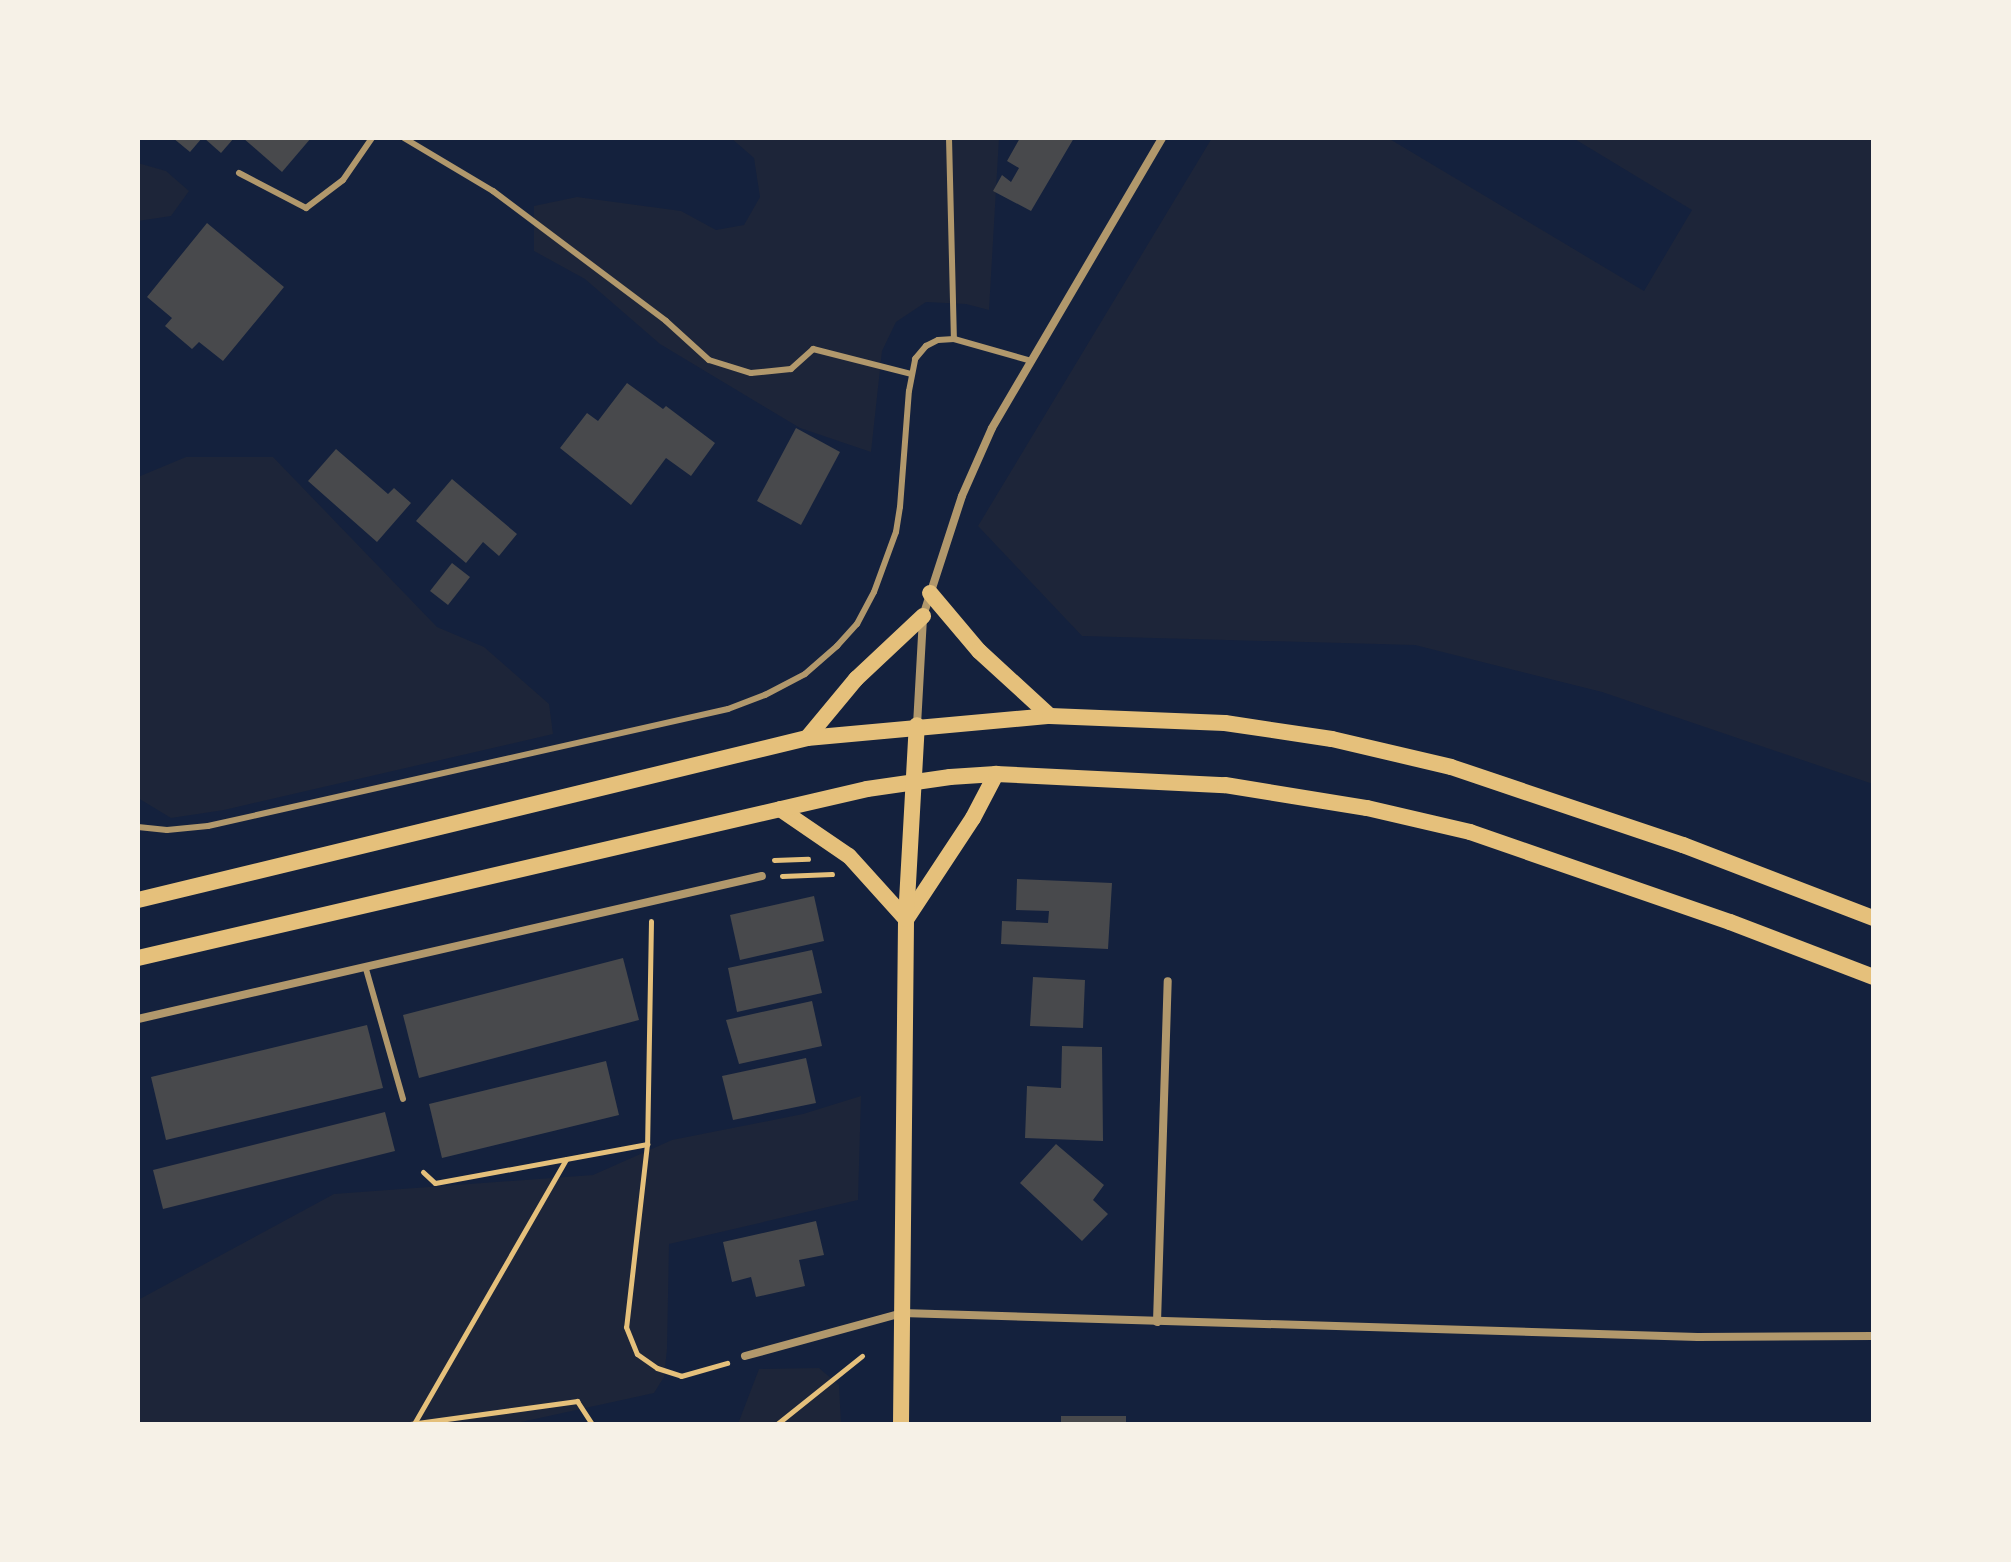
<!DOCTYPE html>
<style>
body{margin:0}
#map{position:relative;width:2011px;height:1562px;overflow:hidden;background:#14213d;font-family:"Noto Serif",serif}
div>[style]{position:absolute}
.green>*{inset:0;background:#1d2539}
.building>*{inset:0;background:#48494c}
.path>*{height:5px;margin:-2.5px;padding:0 2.5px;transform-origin:2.5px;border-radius:2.5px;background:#e5c07b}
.service>*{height:6px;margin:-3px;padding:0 3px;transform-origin:3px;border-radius:3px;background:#b1986c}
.minor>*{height:8px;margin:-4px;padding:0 4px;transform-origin:4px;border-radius:4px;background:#b1986c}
.secondary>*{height:16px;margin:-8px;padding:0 8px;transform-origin:8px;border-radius:8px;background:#e5c07b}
span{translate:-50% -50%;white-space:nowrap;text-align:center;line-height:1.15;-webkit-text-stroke:7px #f6f1e7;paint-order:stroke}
.frame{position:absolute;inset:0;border:140px solid #f6f1e7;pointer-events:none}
</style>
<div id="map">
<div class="green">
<div style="clip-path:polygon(731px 138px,999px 138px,989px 310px,966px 304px,926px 302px,896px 322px,882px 351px,871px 452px,800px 428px,660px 344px,585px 279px,534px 251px,534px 206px,577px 197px,681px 211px,716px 230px,744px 225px,760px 197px,754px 158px)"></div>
<div style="clip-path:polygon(1212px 138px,1388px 138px,1644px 291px,1692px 210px,1573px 138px,1873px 138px,1873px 784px,1602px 692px,1415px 645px,1082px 636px,978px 526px)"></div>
<div style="clip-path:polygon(138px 163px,166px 171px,189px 191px,171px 216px,138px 221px)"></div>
<div style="clip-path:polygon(186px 457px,273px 457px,437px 627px,484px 647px,549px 704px,553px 734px,224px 810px,171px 818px,138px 798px,138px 477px)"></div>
<div style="clip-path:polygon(861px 1096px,858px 1200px,669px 1244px,667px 1349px,664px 1377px,654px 1393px,512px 1424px,138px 1424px,138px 1300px,334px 1194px,593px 1175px,672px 1140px,803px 1114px)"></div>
<div style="clip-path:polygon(819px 1368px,839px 1385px,841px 1424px,738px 1424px,759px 1369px)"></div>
</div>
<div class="building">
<div style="clip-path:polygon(173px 138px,202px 138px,190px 152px)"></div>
<div style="clip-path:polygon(204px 138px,234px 138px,221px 153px)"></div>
<div style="clip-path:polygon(243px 138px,311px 138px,282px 172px)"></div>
<div style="clip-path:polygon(1020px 138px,1074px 138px,1031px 211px,993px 191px,1002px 175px,1011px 182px,1019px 168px,1007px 161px)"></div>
<div style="clip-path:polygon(207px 223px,284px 287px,223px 361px,199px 342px,192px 349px,165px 326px,172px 318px,147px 297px)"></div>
<div style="clip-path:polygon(627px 383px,663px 409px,666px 406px,715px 443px,691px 476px,666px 458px,631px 505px,560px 448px,587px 413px,598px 421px)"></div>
<div style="clip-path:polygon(796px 428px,840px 452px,801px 525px,757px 501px)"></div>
<div style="clip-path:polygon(336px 449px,388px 494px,394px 488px,411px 503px,377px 542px,308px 481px)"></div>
<div style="clip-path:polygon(452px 479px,517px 534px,499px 556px,483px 542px,466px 563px,416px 521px)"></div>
<div style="clip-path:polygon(452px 563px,470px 577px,448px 605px,430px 591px)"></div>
<div style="clip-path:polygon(1017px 879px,1112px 883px,1108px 949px,1001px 944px,1002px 921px,1048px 923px,1049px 911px,1016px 910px)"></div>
<div style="clip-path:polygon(814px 896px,824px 941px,740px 960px,730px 915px)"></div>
<div style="clip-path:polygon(812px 950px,822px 993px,737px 1012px,728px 968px)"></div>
<div style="clip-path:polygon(623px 958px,639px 1020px,419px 1078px,403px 1015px)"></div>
<div style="clip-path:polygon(1033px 977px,1085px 980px,1083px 1028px,1030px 1026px)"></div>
<div style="clip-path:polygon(812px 1001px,822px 1046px,739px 1064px,726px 1020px)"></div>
<div style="clip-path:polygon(367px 1025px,383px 1088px,166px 1140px,151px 1077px)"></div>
<div style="clip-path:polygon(1062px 1046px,1102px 1047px,1103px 1141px,1025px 1138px,1027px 1086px,1061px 1088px)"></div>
<div style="clip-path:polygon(806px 1058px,816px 1103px,733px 1120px,722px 1076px)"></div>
<div style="clip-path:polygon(606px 1061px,619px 1115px,442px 1158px,429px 1104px)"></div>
<div style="clip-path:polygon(385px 1112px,395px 1151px,163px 1209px,153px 1170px)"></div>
<div style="clip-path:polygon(1056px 1144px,1104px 1185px,1093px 1200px,1108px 1214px,1082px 1241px,1020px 1183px)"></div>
<div style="clip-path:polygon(816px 1221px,824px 1255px,799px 1260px,805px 1286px,756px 1297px,751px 1277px,732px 1282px,723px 1242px)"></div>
<div style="clip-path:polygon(1061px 1416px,1126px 1416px,1126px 1424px,1061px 1424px)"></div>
</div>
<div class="path">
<div style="left:774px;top:860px;width:34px;rotate:-2deg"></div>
<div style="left:782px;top:876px;width:50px;rotate:-2.3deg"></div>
<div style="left:651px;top:921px;width:223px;rotate:91deg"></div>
<div style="left:647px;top:1144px;width:184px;rotate:96.5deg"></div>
<div style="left:626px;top:1327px;width:29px;rotate:68deg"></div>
<div style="left:637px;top:1354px;width:24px;rotate:35deg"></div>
<div style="left:657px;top:1368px;width:25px;rotate:18deg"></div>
<div style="left:681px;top:1376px;width:48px;rotate:-15.8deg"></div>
<div style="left:423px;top:1172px;width:16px;rotate:43deg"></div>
<div style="left:435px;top:1183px;width:216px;rotate:-10.4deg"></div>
<div style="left:415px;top:1422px;width:303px;rotate:-60.1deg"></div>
<div style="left:410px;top:1424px;width:169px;rotate:-7.8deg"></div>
<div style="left:577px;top:1401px;width:27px;rotate:57deg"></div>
<div style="left:777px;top:1424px;width:109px;rotate:-38.7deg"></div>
</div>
<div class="service">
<div style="left:404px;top:138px;width:104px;rotate:30.8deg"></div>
<div style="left:493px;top:191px;width:216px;rotate:36.9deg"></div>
<div style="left:666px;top:321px;width:58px;rotate:42.2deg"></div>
<div style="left:709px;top:360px;width:44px;rotate:17.2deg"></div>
<div style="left:751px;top:373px;width:40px;rotate:-5.7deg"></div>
<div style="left:791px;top:369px;width:30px;rotate:-42deg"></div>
<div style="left:813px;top:349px;width:101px;rotate:14.3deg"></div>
<div style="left:949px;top:138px;width:201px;rotate:88.6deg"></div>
<div style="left:239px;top:173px;width:76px;rotate:27.6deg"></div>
<div style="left:306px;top:208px;width:46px;rotate:-37.1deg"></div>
<div style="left:343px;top:180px;width:51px;rotate:-55.4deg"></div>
<div style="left:138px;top:827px;width:29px;rotate:6deg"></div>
<div style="left:167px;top:830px;width:41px;rotate:-5.6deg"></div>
<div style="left:208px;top:826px;width:533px;rotate:-12.68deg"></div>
<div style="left:728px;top:709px;width:40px;rotate:-21deg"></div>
<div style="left:765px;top:695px;width:45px;rotate:-27.7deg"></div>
<div style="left:805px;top:674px;width:43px;rotate:-41.2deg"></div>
<div style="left:837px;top:646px;width:30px;rotate:-48deg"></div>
<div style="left:857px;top:624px;width:36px;rotate:-62deg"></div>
<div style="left:874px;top:592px;width:64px;rotate:-69.9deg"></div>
<div style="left:896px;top:532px;width:25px;rotate:-81deg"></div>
<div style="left:900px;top:507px;width:116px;rotate:-85.6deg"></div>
<div style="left:909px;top:391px;width:33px;rotate:-79deg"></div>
<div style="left:915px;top:359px;width:17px;rotate:-50deg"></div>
<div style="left:926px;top:346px;width:13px;rotate:-27deg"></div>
<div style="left:938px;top:340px;width:16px;rotate:-4deg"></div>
<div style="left:954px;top:339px;width:81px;rotate:15.8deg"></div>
<div style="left:366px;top:969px;width:135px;rotate:74.1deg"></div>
</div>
<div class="minor">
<div style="left:917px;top:725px;width:109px;rotate:-86.8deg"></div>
<div style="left:923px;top:616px;width:126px;rotate:-72deg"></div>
<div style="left:962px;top:496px;width:74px;rotate:-66.2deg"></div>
<div style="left:992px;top:428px;width:336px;rotate:-59.6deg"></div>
<div style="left:138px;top:1019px;width:640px;rotate:-12.91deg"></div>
<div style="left:1157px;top:1322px;width:341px;rotate:-88.2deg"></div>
<div style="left:745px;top:1356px;width:163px;rotate:-15.3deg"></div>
<div style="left:902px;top:1313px;width:796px;rotate:1.73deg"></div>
<div style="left:1698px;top:1337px;width:175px;rotate:-0.3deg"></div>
</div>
<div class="secondary">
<div style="left:930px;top:593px;width:76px;rotate:49.8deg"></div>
<div style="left:979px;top:651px;width:96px;rotate:42.5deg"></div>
<div style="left:807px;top:738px;width:77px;rotate:-50.3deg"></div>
<div style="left:856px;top:679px;width:92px;rotate:-43.2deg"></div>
<div style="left:780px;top:809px;width:83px;rotate:34.3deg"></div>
<div style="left:849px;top:856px;width:85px;rotate:47.9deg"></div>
<div style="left:138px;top:900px;width:688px;rotate:-13.61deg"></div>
<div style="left:807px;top:738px;width:244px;rotate:-5.2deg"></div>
<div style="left:1050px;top:716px;width:175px;rotate:2.3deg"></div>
<div style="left:1225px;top:723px;width:108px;rotate:8.5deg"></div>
<div style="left:1332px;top:739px;width:122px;rotate:13.2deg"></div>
<div style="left:1451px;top:767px;width:245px;rotate:18.6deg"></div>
<div style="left:1683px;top:845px;width:204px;rotate:21deg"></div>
<div style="left:907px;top:918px;width:120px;rotate:-56.6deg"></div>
<div style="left:973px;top:818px;width:50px;rotate:-62.4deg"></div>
<div style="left:138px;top:958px;width:748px;rotate:-13.05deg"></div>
<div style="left:867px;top:789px;width:84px;rotate:-8.2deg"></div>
<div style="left:950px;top:777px;width:46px;rotate:-3.7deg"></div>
<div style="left:996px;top:774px;width:229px;rotate:2.8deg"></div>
<div style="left:1225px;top:785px;width:144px;rotate:9.2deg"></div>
<div style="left:1367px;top:808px;width:106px;rotate:13.1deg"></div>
<div style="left:1470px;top:832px;width:275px;rotate:19.1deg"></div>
<div style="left:1730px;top:922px;width:153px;rotate:21deg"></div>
<div style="left:901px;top:1424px;width:505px;rotate:-89.43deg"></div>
<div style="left:906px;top:919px;width:194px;rotate:-86.8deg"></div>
</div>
<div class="frame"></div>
</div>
